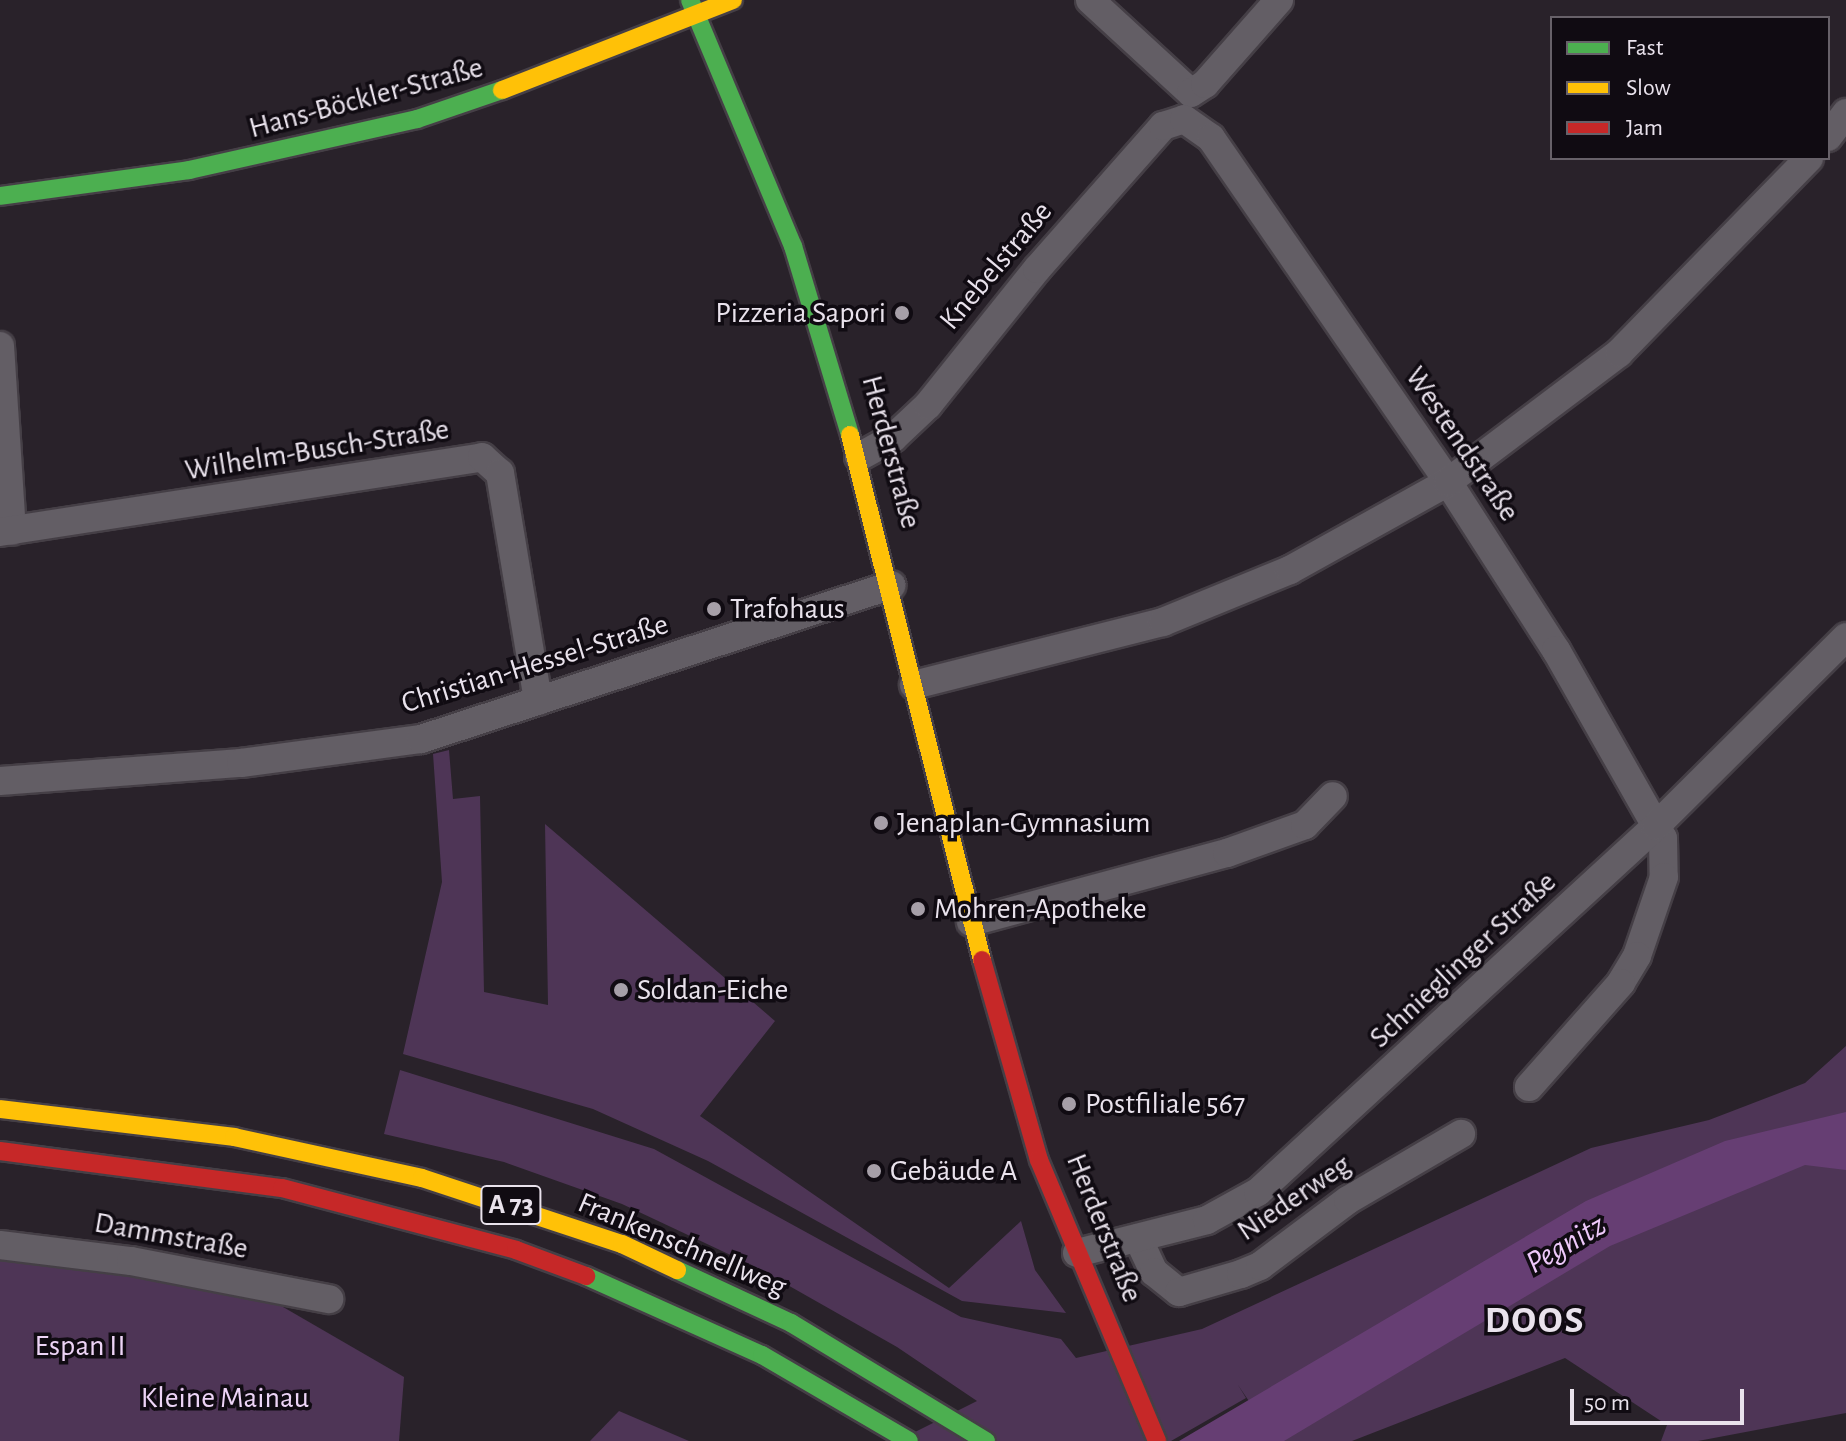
<!DOCTYPE html>
<meta charset="utf-8">
<style>
body{margin:0}
#map{position:relative;width:1846px;height:1441px;overflow:hidden;background:#29222a;font-family:"Alegreya Sans",sans-serif}
div>[style]{position:absolute}
.green>*{inset:0;background:#4e3556}
.water>*{inset:0;background:#663e73}
.roads{filter:drop-shadow(2px 0 #453f46) drop-shadow(-2px 0 #453f46) drop-shadow(0 2px #453f46) drop-shadow(0 -2px #453f46)}
.street>*{height:28px;margin:-14px;padding:0 14px;transform-origin:14px;border-radius:14px;background:#635e65}
.fast>*{height:18px;margin:-9px;padding:0 9px;transform-origin:9px;border-radius:9px;background:#4caf50}
.slow>*{height:18px;margin:-9px;padding:0 9px;transform-origin:9px;border-radius:9px;background:#ffc107}
.jam>*{height:18px;margin:-9px;padding:0 9px;transform-origin:9px;border-radius:9px;background:#c62828}
.dots>*{width:22px;height:22px;translate:-50% -50%;box-sizing:border-box;border:4px solid #100b12;border-radius:50%}
span{translate:-50% -50%;white-space:nowrap;text-align:center;line-height:1.15;-webkit-text-stroke:7px #100b12;paint-order:stroke}
.shield-label span{padding:2px 6px;background:#100b12;border:2px solid;border-radius:6px;-webkit-text-stroke-width:0}
.shield-label{font-size:28px;color:#e9e2ec;font-weight:700}
.street-label{font-size:30px;color:#e9e2ec}
.poi-label{font-size:30px;color:#e9e2ec}
.right{translate:-100% -50%;text-align:right}
.left{translate:0 -50%;text-align:left}
.park-label{font-size:30px;color:#edd4f6}
.water-label{font-size:32px;color:#eec9fb;font-style:italic}
.district-label{font-size:38px;color:#e9e2ec;font-weight:700;letter-spacing:2px}
.legend{position:absolute;left:1550px;top:16px;width:280px;height:144px;box-sizing:border-box;background:#100b12;border:2px solid #676169;margin:0;padding:10px 14px;list-style:none;font-size:24px;color:#e9e2ec}
.legend li{display:flex;align-items:center;gap:16px;height:40px}
.legend b{width:40px;border:2px solid #676169}
.scale{position:absolute;left:1570px;top:1389px;width:174px;height:36px;box-sizing:border-box;border:4px solid #e9e2ec;border-top:0;padding-left:10px;font-size:24px;line-height:28px;white-space:nowrap;color:#e9e2ec;-webkit-text-stroke:6px #100b12;paint-order:stroke}
</style>
<div id="map">
<div class="green">
<div style="clip-path:polygon(449px 750px,453px 799px,480px 796px,484px 992px,548px 1005px,545px 824px,775px 1021px,700px 1116px,949px 1288px,1021px 1221px,1035px 1270px,1066px 1313px,962px 1301px,708px 1161px,593px 1109px,403px 1054px,442px 882px,433px 754px)"></div>
<div style="clip-path:polygon(1846px 1046px,1846px 1413px,1698px 1441px,1661px 1441px,1667px 1425px,1565px 1358px,1352px 1441px,1276px 1441px,1238px 1385px,1246px 1398px,1171px 1441px,897px 1441px,977px 1401px,897px 1347px,756px 1267px,622px 1204px,504px 1162px,384px 1134px,400px 1070px,654px 1149px,961px 1317px,1061px 1339px,1076px 1358px,1202px 1329px,1591px 1148px,1709px 1120px,1805px 1083px)"></div>
<div style="clip-path:polygon(0 1257px,83px 1265px,271px 1300px,404px 1377px,399px 1441px,0 1441px)"></div>
<div style="clip-path:polygon(619px 1411px,689px 1441px,590px 1441px)"></div>
</div>
<div class="water">
<div style="clip-path:polygon(1846px 1112px,1846px 1170px,1805px 1165px,1610px 1246px,1284px 1441px,1179px 1441px,1586px 1201px,1725px 1141px)"></div>
</div>
<div class="roads">
<div class="street">
<div style="left:1090px;top:0;width:137px;rotate:42.6deg"></div>
<div style="left:1191px;top:93px;width:17px;rotate:-33deg"></div>
<div style="left:1205px;top:84px;width:112px;rotate:-48.6deg"></div>
<div style="left:1828px;top:137px;width:30px;rotate:-53deg"></div>
<div style="left:0;top:346px;width:185px;rotate:86.3deg"></div>
<div style="left:859px;top:457px;width:39px;rotate:-29deg"></div>
<div style="left:893px;top:438px;width:48px;rotate:-43.3deg"></div>
<div style="left:928px;top:405px;width:174px;rotate:-51.3deg"></div>
<div style="left:1037px;top:269px;width:191px;rotate:-48.6deg"></div>
<div style="left:1163px;top:126px;width:22px;rotate:-18deg"></div>
<div style="left:1184px;top:119px;width:33px;rotate:35deg"></div>
<div style="left:1211px;top:138px;width:418px;rotate:55.4deg"></div>
<div style="left:1448px;top:482px;width:200px;rotate:57.3deg"></div>
<div style="left:1556px;top:650px;width:216px;rotate:60.4deg"></div>
<div style="left:1663px;top:838px;width:39px;rotate:89deg"></div>
<div style="left:1664px;top:877px;width:83px;rotate:108.9deg"></div>
<div style="left:1637px;top:956px;width:31px;rotate:121deg"></div>
<div style="left:1621px;top:983px;width:139px;rotate:131.5deg"></div>
<div style="left:0;top:532px;width:488px;rotate:-8.8deg"></div>
<div style="left:482px;top:457px;width:24px;rotate:42deg"></div>
<div style="left:500px;top:473px;width:231px;rotate:80.5deg"></div>
<div style="left:914px;top:685px;width:257px;rotate:-14.2deg"></div>
<div style="left:1163px;top:622px;width:137px;rotate:-22.3deg"></div>
<div style="left:1290px;top:570px;width:181px;rotate:-29.1deg"></div>
<div style="left:1448px;top:482px;width:214px;rotate:-37deg"></div>
<div style="left:1619px;top:353px;width:272px;rotate:-45.7deg"></div>
<div style="left:0;top:781px;width:242px;rotate:-4.3deg"></div>
<div style="left:241px;top:763px;width:182px;rotate:-7.6deg"></div>
<div style="left:421px;top:739px;width:495px;rotate:-18.1deg"></div>
<div style="left:971px;top:922px;width:265px;rotate:-15.1deg"></div>
<div style="left:1227px;top:853px;width:83px;rotate:-19.7deg"></div>
<div style="left:1305px;top:825px;width:40px;rotate:-46deg"></div>
<div style="left:1138px;top:1238px;width:38px;rotate:65deg"></div>
<div style="left:1154px;top:1272px;width:32px;rotate:39deg"></div>
<div style="left:1179px;top:1292px;width:65px;rotate:-16.2deg"></div>
<div style="left:1241px;top:1274px;width:21px;rotate:-23deg"></div>
<div style="left:1260px;top:1266px;width:110px;rotate:-36.9deg"></div>
<div style="left:1348px;top:1200px;width:131px;rotate:-30.3deg"></div>
<div style="left:0;top:1245px;width:132px;rotate:7deg"></div>
<div style="left:131px;top:1261px;width:202px;rotate:10.9deg"></div>
<div style="left:1077px;top:1253px;width:134px;rotate:-14.2deg"></div>
<div style="left:1207px;top:1220px;width:58px;rotate:-28.8deg"></div>
<div style="left:1258px;top:1192px;width:541px;rotate:-42.6deg"></div>
<div style="left:1656px;top:826px;width:268px;rotate:-44.8deg"></div>
</div>
<div class="fast">
<div style="left:690px;top:0;width:267px;rotate:67.3deg"></div>
<div style="left:793px;top:246px;width:197px;rotate:73.2deg"></div>
<div style="left:0;top:196px;width:191px;rotate:-7.8deg"></div>
<div style="left:189px;top:170px;width:234px;rotate:-12.6deg"></div>
<div style="left:417px;top:119px;width:90px;rotate:-18.8deg"></div>
<div style="left:677px;top:1270px;width:126px;rotate:24.9deg"></div>
<div style="left:791px;top:1323px;width:228px;rotate:31.2deg"></div>
<div style="left:586px;top:1276px;width:193px;rotate:24.2deg"></div>
<div style="left:762px;top:1355px;width:170px;rotate:30.3deg"></div>
</div>
<div class="slow">
<div style="left:502px;top:90px;width:248px;rotate:-21.3deg"></div>
<div style="left:850px;top:435px;width:541px;rotate:75.89deg"></div>
<div style="left:0;top:1109px;width:236px;rotate:6.8deg"></div>
<div style="left:234px;top:1137px;width:192px;rotate:12.3deg"></div>
<div style="left:422px;top:1178px;width:211px;rotate:18.3deg"></div>
<div style="left:622px;top:1244px;width:61px;rotate:25.3deg"></div>
</div>
<div class="jam">
<div style="left:982px;top:960px;width:208px;rotate:74.1deg"></div>
<div style="left:1039px;top:1160px;width:305px;rotate:67.2deg"></div>
<div style="left:0;top:1151px;width:284px;rotate:7.5deg"></div>
<div style="left:282px;top:1188px;width:242px;rotate:14.8deg"></div>
<div style="left:516px;top:1250px;width:75px;rotate:20.4deg"></div>
</div>
</div>
<div class="dots">
<div style="left:902px;top:313px;background:#a69fa8"></div>
<div style="left:714px;top:609px;background:#a69fa8"></div>
<div style="left:881px;top:823px;background:#a69fa8"></div>
<div style="left:918px;top:909px;background:#a69fa8"></div>
<div style="left:621px;top:990px;background:#a69fa8"></div>
<div style="left:1069px;top:1104px;background:#a69fa8"></div>
<div style="left:874px;top:1171px;background:#a69fa8"></div>
</div>
<div class="shield-label">
<span style="left:511px;top:1205px">A 73</span>
</div>
<div class="street-label">
<span style="left:366px;top:98px;rotate:-15deg">Hans-Böckler-Straße</span>
<span style="left:996px;top:266px;rotate:-50deg">Knebelstraße</span>
<span style="left:1462px;top:444px;rotate:56deg">Westendstraße</span>
<span style="left:317px;top:450px;rotate:-9deg">Wilhelm-Busch-Straße</span>
<span style="left:891px;top:452px;rotate:75deg">Herderstraße</span>
<span style="left:535px;top:664px;rotate:-17deg">Christian-Hessel-Straße</span>
<span style="left:1463px;top:960px;rotate:-43deg">Schnieglinger Straße</span>
<span style="left:1294px;top:1198px;rotate:-34deg">Niederweg</span>
<span style="left:1104px;top:1228px;rotate:68deg">Herderstraße</span>
<span style="left:171px;top:1236px;rotate:10deg">Dammstraße</span>
<span style="left:682px;top:1245px;rotate:23deg">Frankenschnellweg</span>
</div>
<div class="poi-label">
<span class="right" style="left:886px;top:313px">Pizzeria Sapori</span>
<span class="left" style="left:730px;top:609px">Trafohaus</span>
<span class="left" style="left:897px;top:823px">Jenaplan-Gymnasium</span>
<span class="left" style="left:934px;top:909px">Mohren-Apotheke</span>
<span class="left" style="left:637px;top:990px">Soldan-Eiche</span>
<span class="left" style="left:1085px;top:1104px">Postfiliale 567</span>
<span class="left" style="left:890px;top:1171px">Gebäude A</span>
</div>
<div class="park-label">
<span style="left:80px;top:1346px">Espan II</span>
<span style="left:225px;top:1398px">Kleine Mainau</span>
</div>
<div class="water-label">
<span style="left:1566px;top:1244px;rotate:-30deg">Pegnitz</span>
</div>
<div class="district-label">
<span style="left:1535px;top:1322px">DOOS</span>
</div>
<ul class="legend">
<li><b style="height:10px;background:#4caf50"></b>Fast</li>
<li><b style="height:10px;background:#ffc107"></b>Slow</li>
<li><b style="height:10px;background:#c62828"></b>Jam</li>
</ul>
<div class="scale">50 m</div>
</div>
